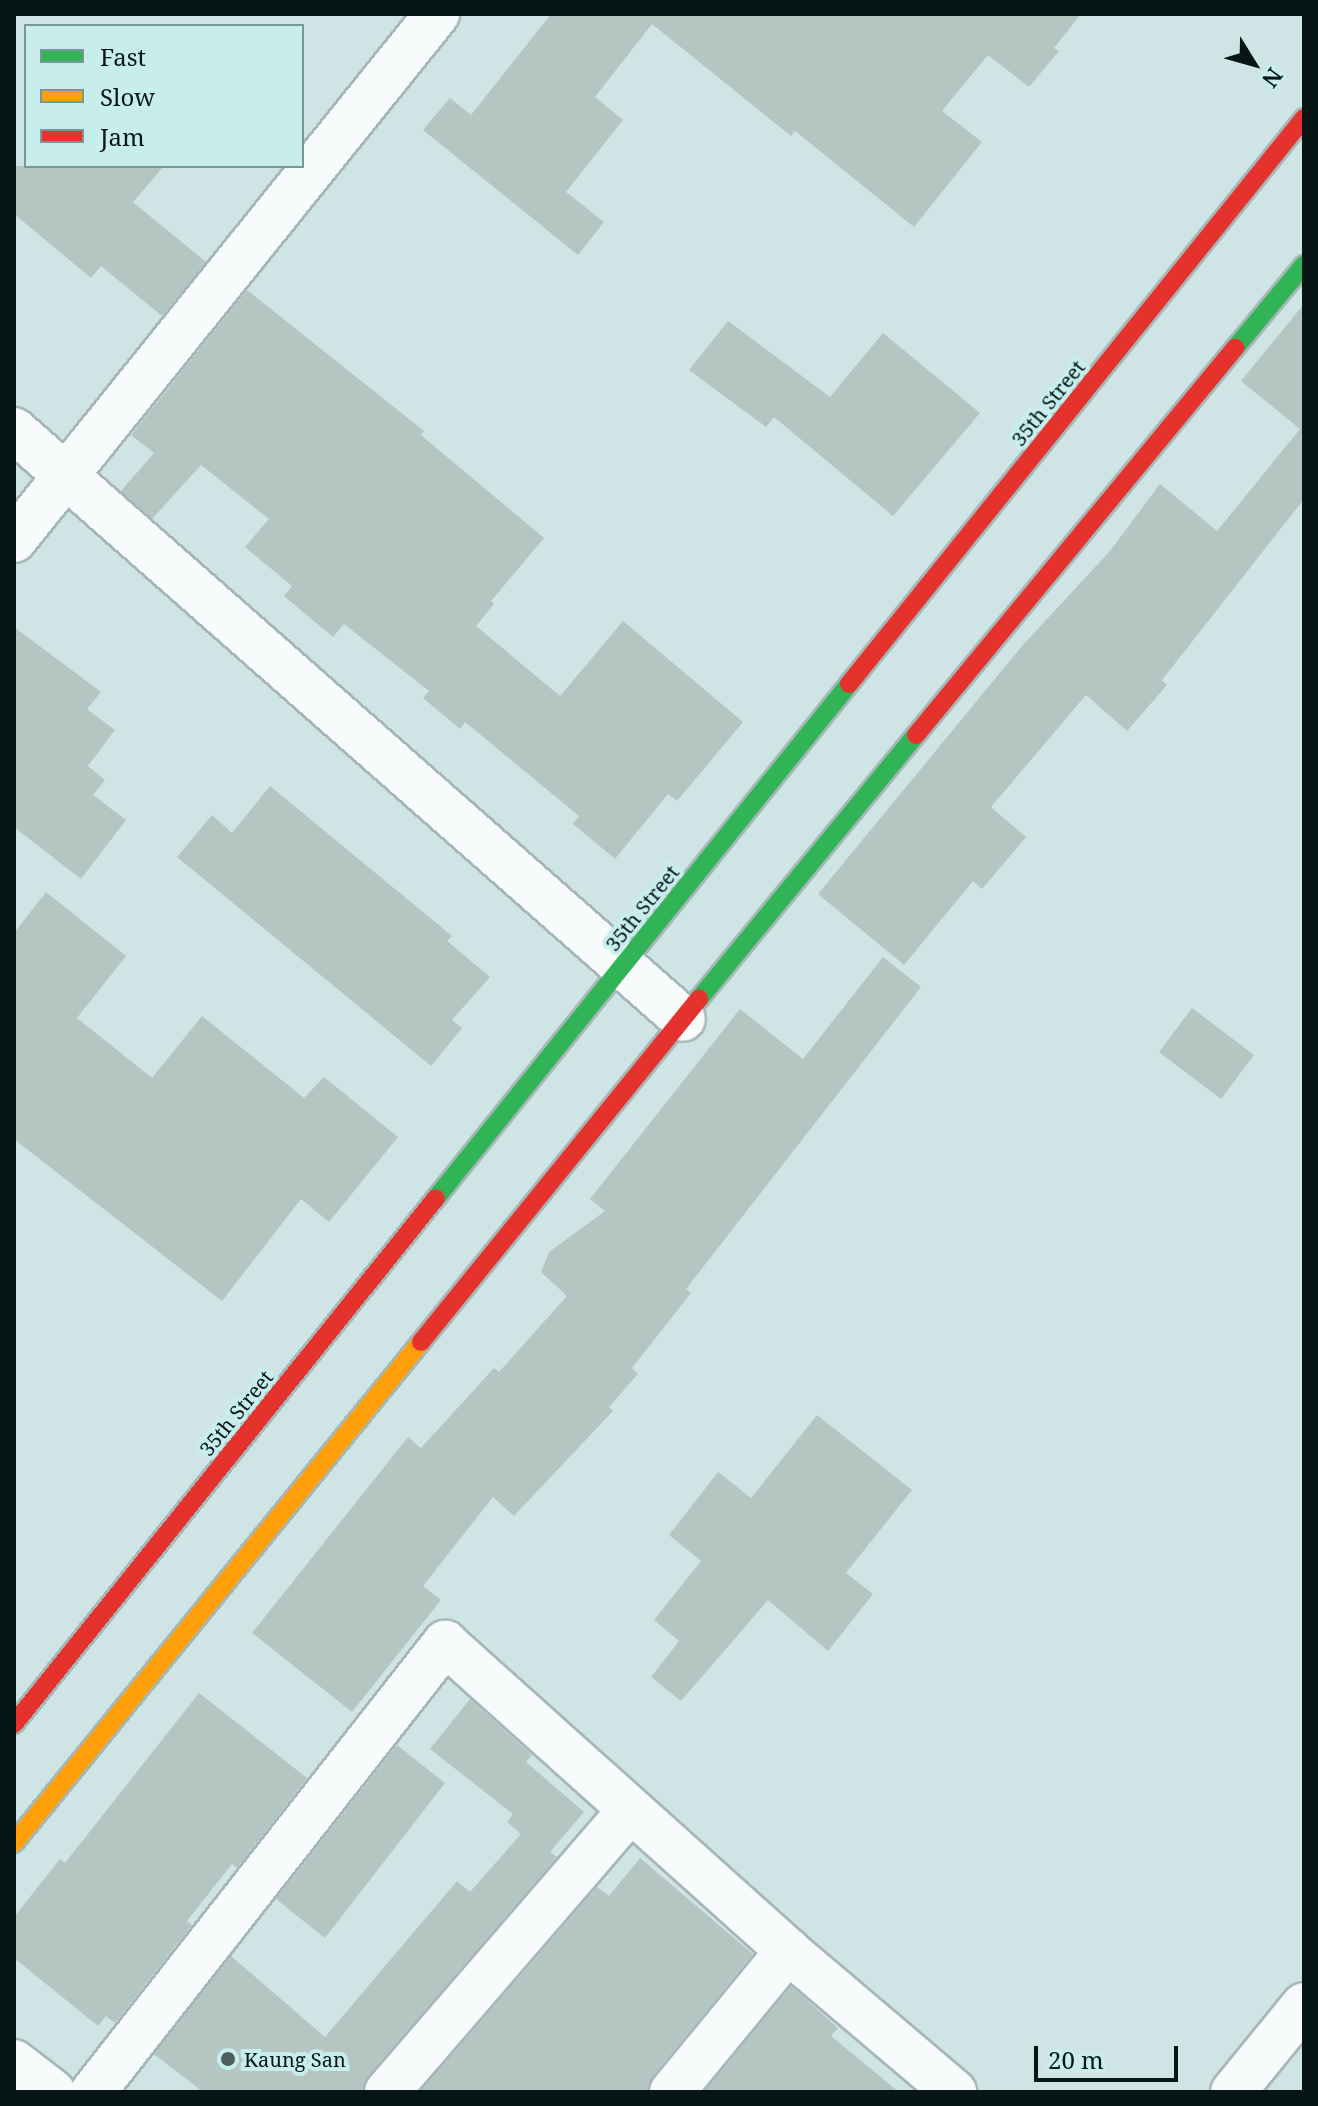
<!DOCTYPE html>
<style>
body{margin:0}
#map{position:relative;width:1318px;height:2106px;overflow:hidden;background:#cfe5e5;font-family:"Noto Serif",serif}
div>[style]{position:absolute}
.building>*{inset:0;background:#b5c5c2}
.roads{filter:drop-shadow(2px 0 #a6b7b7) drop-shadow(-2px 0 #a6b7b7) drop-shadow(0 2px #a6b7b7) drop-shadow(0 -2px #a6b7b7)}
.street>*{height:44px;margin:-22px;padding:0 22px;transform-origin:22px;border-radius:22px;background:#f8fbfb}
.fast>*{height:18px;margin:-9px;padding:0 9px;transform-origin:9px;border-radius:9px;background:#30b455}
.slow>*{height:18px;margin:-9px;padding:0 9px;transform-origin:9px;border-radius:9px;background:#ff9f0a}
.jam>*{height:18px;margin:-9px;padding:0 9px;transform-origin:9px;border-radius:9px;background:#e5322d}
.dots>*{width:22px;height:22px;translate:-50% -50%;box-sizing:border-box;border:4px solid #c7eded;border-radius:50%}
span{translate:-50% -50%;white-space:nowrap;text-align:center;line-height:1.15;-webkit-text-stroke:8px #c7eded;paint-order:stroke}
.street-label{font-size:20px;color:#071515}
.poi-label{font-size:20px;color:#071515}
.left{translate:0 -50%;text-align:left}
.frame{position:absolute;inset:0;border:16px solid #071515;pointer-events:none}
.legend{position:absolute;left:24px;top:24px;width:280px;height:144px;box-sizing:border-box;background:#c7eded;border:2px solid #7a9797;margin:0;padding:10px 14px;list-style:none;font-size:24px;color:#071515}
.legend li{display:flex;align-items:center;gap:16px;height:40px}
.legend b{width:40px;border:2px solid #7a9797}
.north{position:absolute;left:1214px;top:24px;width:80px;height:80px;-webkit-text-stroke:6px #c7eded;paint-order:stroke;rotate:127deg;font-size:22px;font-weight:700;line-height:32px;text-align:center;color:#071515}
.north::after{content:'';display:block;margin:auto;width:28px;height:36px;background:#071515;clip-path:polygon(50% 0,100% 100%,50% 72%,0 100%)}
.scale{position:absolute;left:1034px;top:2046px;width:144px;height:36px;box-sizing:border-box;border:4px solid #071515;border-top:0;padding-left:10px;font-size:24px;line-height:28px;white-space:nowrap;color:#071515;-webkit-text-stroke:6px #c7eded;paint-order:stroke}
</style>
<div id="map">
<div class="building">
<div style="clip-path:polygon(551px 14px,1081px 14px,1054px 48px,1059px 51px,1029px 87px,988px 55px,942px 111px,982px 142px,914px 227px,795px 131px,791px 136px,652px 24px,595px 97px,623px 120px,566px 192px,604px 222px,578px 255px,423px 130px,450px 98px,471px 115px)"></div>
<div style="clip-path:polygon(14px 166px,164px 166px,133px 202px,206px 262px,162px 316px,101px 266px,91px 278px,14px 214px)"></div>
<div style="clip-path:polygon(247px 290px,424px 431px,421px 435px,544px 538px,491px 601px,494px 604px,476px 626px,560px 696px,623px 621px,743px 722px,677px 801px,668px 794px,615px 859px,573px 824px,579px 816px,465px 722px,460px 729px,423px 698px,429px 691px,344px 624px,333px 637px,284px 596px,292px 586px,245px 547px,269px 519px,201px 465px,152px 519px,121px 491px,154px 453px,131px 435px)"></div>
<div style="clip-path:polygon(1304px 304px,1304px 499px,1162px 680px,1167px 685px,1127px 731px,1086px 695px,991px 807px,1026px 837px,982px 889px,973px 881px,904px 965px,818px 894px,1022px 646px,1110px 551px,1160px 484px,1217px 531px,1300px 429px,1241px 381px)"></div>
<div style="clip-path:polygon(728px 321px,830px 397px,883px 333px,980px 413px,893px 516px,774px 417px,766px 427px,689px 370px)"></div>
<div style="clip-path:polygon(14px 627px,101px 692px,87px 709px,115px 730px,88px 766px,105px 780px,93px 795px,126px 820px,81px 879px,14px 827px)"></div>
<div style="clip-path:polygon(270px 786px,452px 936px,447px 941px,490px 977px,452px 1020px,462px 1028px,431px 1066px,177px 857px,212px 815px,232px 833px)"></div>
<div style="clip-path:polygon(46px 892px,126px 956px,77px 1018px,152px 1078px,202px 1016px,304px 1098px,324px 1077px,398px 1137px,329px 1222px,301px 1199px,222px 1301px,14px 1139px,14px 933px)"></div>
<div style="clip-path:polygon(883px 957px,921px 987px,686px 1289px,691px 1293px,632px 1368px,638px 1374px,609px 1407px,613px 1411px,514px 1516px,493px 1497px,423px 1586px,441px 1600px,352px 1712px,252px 1633px,408px 1437px,421px 1448px,494px 1368px,499px 1372px,567px 1296px,541px 1272px,549px 1252px,605px 1211px,590px 1199px,740px 1009px,803px 1059px)"></div>
<div style="clip-path:polygon(1192px 1008px,1254px 1055px,1221px 1099px,1159px 1052px)"></div>
<div style="clip-path:polygon(817px 1415px,912px 1490px,846px 1573px,873px 1594px,828px 1651px,768px 1600px,681px 1701px,651px 1677px,679px 1641px,654px 1620px,701px 1561px,669px 1535px,718px 1472px,751px 1498px)"></div>
<div style="clip-path:polygon(199px 1693px,307px 1778px,237px 1868px,232px 1864px,187px 1921px,192px 1925px,115px 2023px,106px 2016px,98px 2026px,14px 1958px,14px 1917px,60px 1859px,65px 1863px)"></div>
<div style="clip-path:polygon(470px 1699px,532px 1755px,526px 1762px,584px 1812px,550px 1852px,557px 1857px,368px 2076px,363px 2092px,203px 2092px,154px 2054px,231px 1956px,325px 2037px,457px 1881px,470px 1892px,521px 1834px,507px 1822px,513px 1814px,430px 1749px)"></div>
<div style="clip-path:polygon(397px 1745px,445px 1783px,325px 1938px,276px 1899px)"></div>
<div style="clip-path:polygon(640px 1858px,753px 1954px,653px 2076px,648px 2092px,420px 2092px,597px 1887px,609px 1896px)"></div>
<div style="clip-path:polygon(791px 1986px,838px 2028px,831px 2036px,899px 2092px,704px 2092px)"></div>
</div>
<div class="roads">
<div class="street">
<div style="left:14px;top:430px;width:891px;rotate:41.36deg"></div>
<div style="left:14px;top:540px;width:675px;rotate:-51.19deg"></div>
<div style="left:14px;top:2062px;width:49px;rotate:37.6deg"></div>
<div style="left:93px;top:2092px;width:571px;rotate:-51.9deg"></div>
<div style="left:445px;top:1643px;width:461px;rotate:41.9deg"></div>
<div style="left:788px;top:1951px;width:218px;rotate:40.3deg"></div>
<div style="left:387px;top:2092px;width:372px;rotate:-49.2deg"></div>
<div style="left:672px;top:2092px;width:183px;rotate:-50.6deg"></div>
<div style="left:1233px;top:2092px;width:112px;rotate:-50.8deg"></div>
</div>
<div class="fast">
<div style="left:1235px;top:348px;width:108px;rotate:-50.3deg"></div>
<div style="left:699px;top:999px;width:342px;rotate:-50.6deg"></div>
<div style="left:436px;top:1198px;width:659px;rotate:-51.22deg"></div>
</div>
<div class="slow">
<div style="left:14px;top:1843px;width:645px;rotate:-50.91deg"></div>
</div>
<div class="jam">
<div style="left:849px;top:684px;width:726px;rotate:-51.2deg"></div>
<div style="left:916px;top:735px;width:502px;rotate:-50.5deg"></div>
<div style="left:421px;top:1342px;width:442px;rotate:-51deg"></div>
<div style="left:14px;top:1724px;width:674px;rotate:-51.26deg"></div>
</div>
</div>
<div class="dots">
<div style="left:228px;top:2059px;background:#4d5e5e"></div>
</div>
<div class="street-label">
<span style="left:1048px;top:403px;rotate:-51deg">35th Street</span>
<span style="left:642px;top:908px;rotate:-51deg">35th Street</span>
<span style="left:236px;top:1413px;rotate:-51deg">35th Street</span>
</div>
<div class="poi-label">
<span class="left" style="left:244px;top:2059px">Kaung San</span>
</div>
<div class="frame"></div>
<ul class="legend">
<li><b style="height:10px;background:#30b455"></b>Fast</li>
<li><b style="height:10px;background:#ff9f0a"></b>Slow</li>
<li><b style="height:10px;background:#e5322d"></b>Jam</li>
</ul>
<div class="north">N</div>
<div class="scale">20 m</div>
</div>
